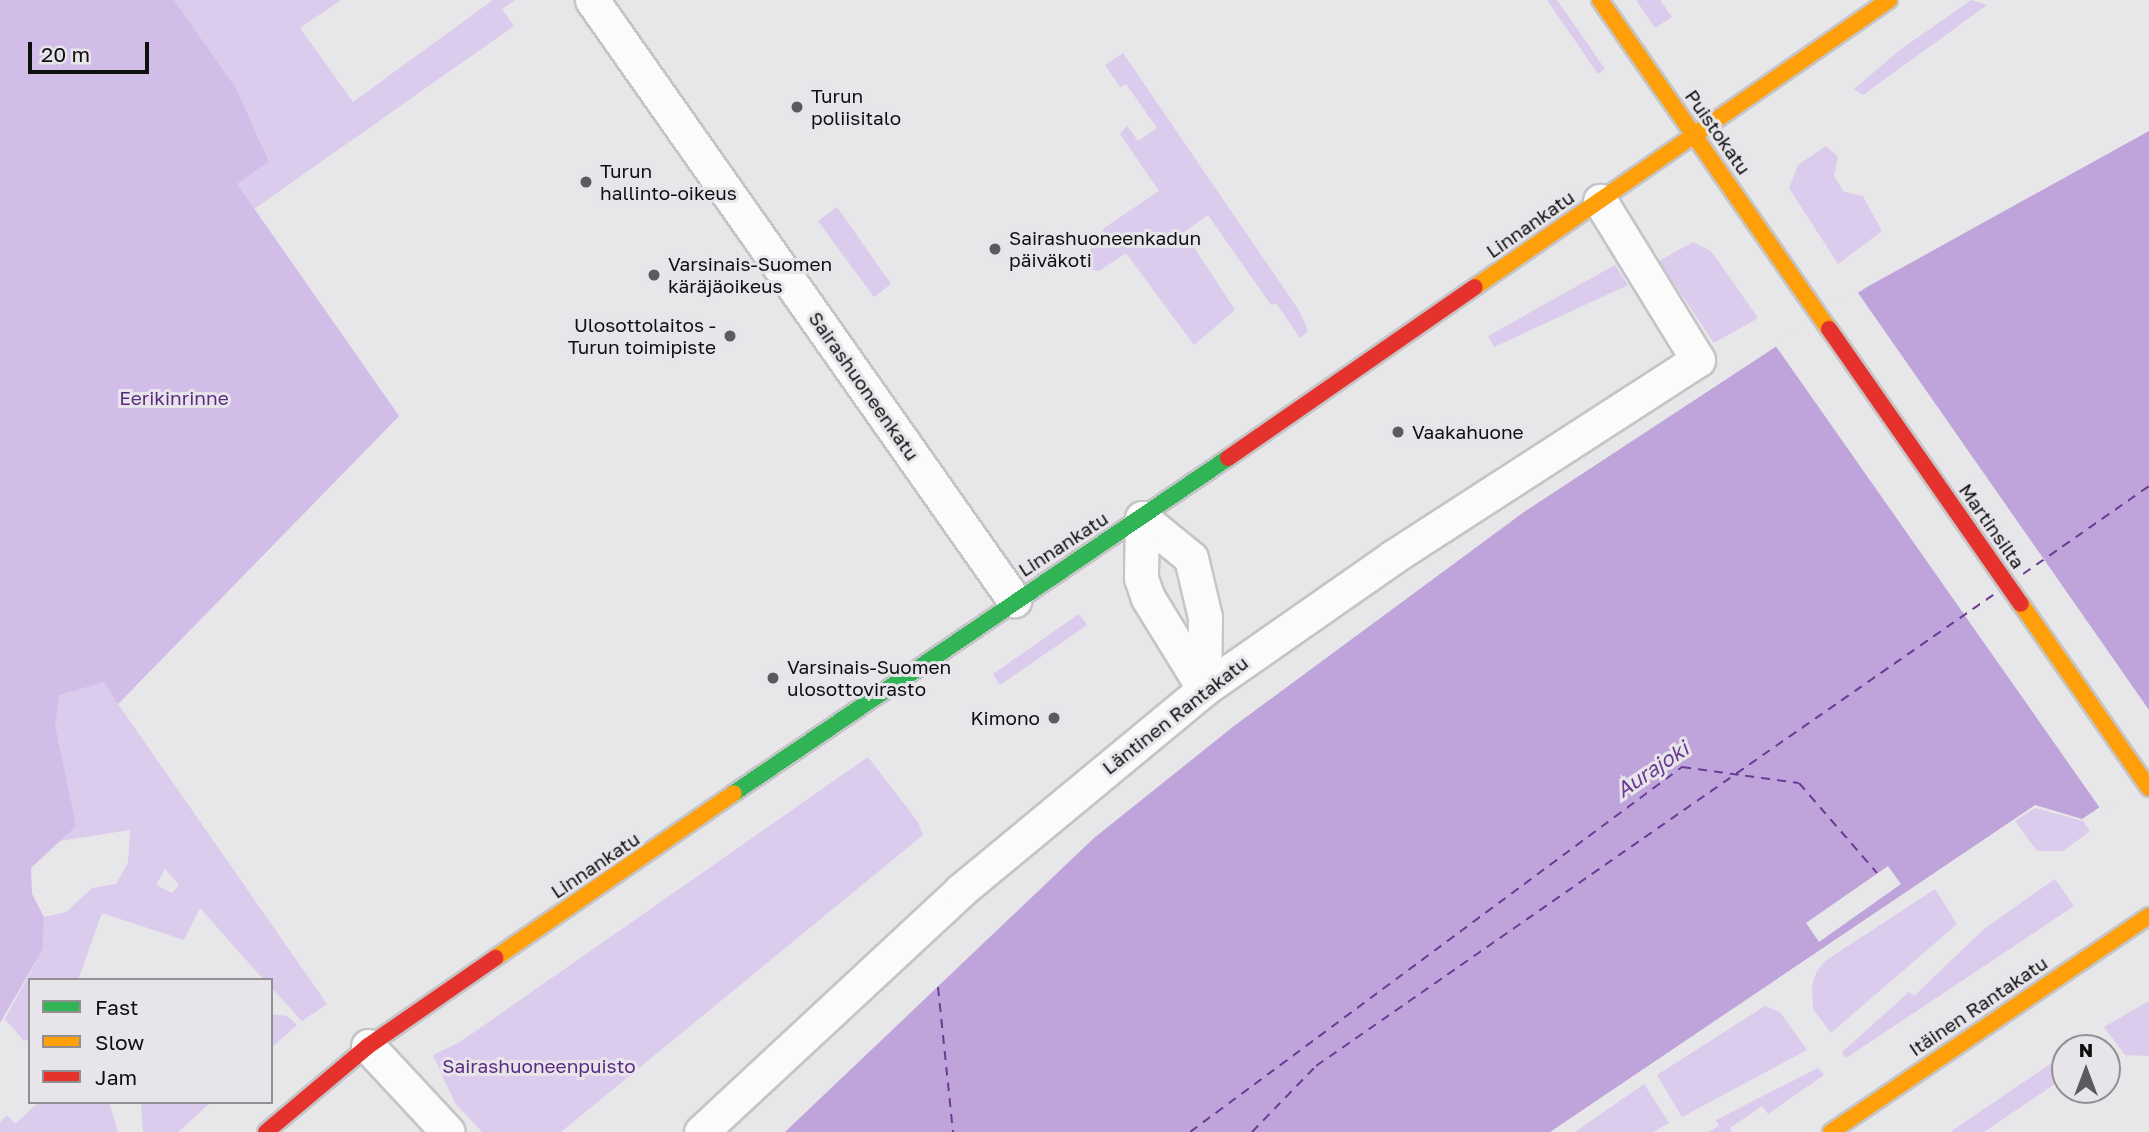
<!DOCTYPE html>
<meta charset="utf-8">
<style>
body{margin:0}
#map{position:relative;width:2149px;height:1132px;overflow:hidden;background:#e7e6e8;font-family:"Golos Text",sans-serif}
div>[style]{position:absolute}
.green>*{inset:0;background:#dbcbed}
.forest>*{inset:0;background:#d1bde8}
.water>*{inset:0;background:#bea4da}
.pier>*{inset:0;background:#e7e6e8}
.ferry>*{height:2px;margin-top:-1px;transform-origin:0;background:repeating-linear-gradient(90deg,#6a3b95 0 9px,transparent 0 16px)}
.roads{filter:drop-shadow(2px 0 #c5c4c6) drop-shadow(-2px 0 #c5c4c6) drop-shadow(0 2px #c5c4c6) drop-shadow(0 -2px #c5c4c6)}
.street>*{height:33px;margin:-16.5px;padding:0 16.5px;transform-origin:16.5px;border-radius:16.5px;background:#fbfbfc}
.fast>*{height:16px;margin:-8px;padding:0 8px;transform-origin:8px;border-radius:8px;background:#30b455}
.slow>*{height:16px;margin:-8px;padding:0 8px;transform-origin:8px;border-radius:8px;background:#ff9f0a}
.jam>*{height:16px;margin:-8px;padding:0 8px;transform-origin:8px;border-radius:8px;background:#e5322d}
.dots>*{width:19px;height:19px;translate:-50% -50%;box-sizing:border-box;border:4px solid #e7e5e9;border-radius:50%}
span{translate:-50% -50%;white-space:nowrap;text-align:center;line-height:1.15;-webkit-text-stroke:6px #e7e5e9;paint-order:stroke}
.poi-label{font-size:19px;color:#0f0f10}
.left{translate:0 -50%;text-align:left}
.right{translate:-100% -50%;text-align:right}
.street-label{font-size:19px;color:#0f0f10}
.park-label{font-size:19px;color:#5b2b84}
.water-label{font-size:21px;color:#6a3b95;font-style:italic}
.legend{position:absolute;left:28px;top:978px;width:245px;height:126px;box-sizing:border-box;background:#e7e5e9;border:2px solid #918f92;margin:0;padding:9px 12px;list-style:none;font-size:21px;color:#0f0f10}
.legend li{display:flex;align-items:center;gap:14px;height:35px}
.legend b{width:35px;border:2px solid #918f92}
.north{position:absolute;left:2051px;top:1034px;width:70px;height:70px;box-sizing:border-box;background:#e7e5e9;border:2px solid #918f92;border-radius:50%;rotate:0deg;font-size:19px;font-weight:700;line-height:28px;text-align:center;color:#0f0f10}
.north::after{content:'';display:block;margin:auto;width:24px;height:32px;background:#5b5a5c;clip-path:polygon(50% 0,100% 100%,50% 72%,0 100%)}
.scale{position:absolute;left:28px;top:42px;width:121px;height:32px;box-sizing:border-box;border:4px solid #0f0f10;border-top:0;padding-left:9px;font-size:21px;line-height:24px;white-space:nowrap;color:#0f0f10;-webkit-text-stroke:5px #e7e5e9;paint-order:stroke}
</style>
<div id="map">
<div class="green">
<div style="clip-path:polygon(evenodd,0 0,108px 0,237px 183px,269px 160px,236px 88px,174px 0,341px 0,300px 28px,353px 102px,493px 0,515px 0,502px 9px,514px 26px,254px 209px,399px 416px,118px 704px,327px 1004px,302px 1021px,271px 987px,271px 980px,264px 980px,200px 908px,184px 940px,102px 913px,78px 980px,30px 980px,30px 1038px,24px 1041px,5px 1019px,43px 949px,44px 917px,66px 912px,92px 888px,116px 884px,128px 863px,130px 830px,0 850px,0 0,165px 869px,179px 885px,172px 893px,156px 885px,165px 869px)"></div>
<div style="clip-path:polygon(1547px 0,1557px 0,1605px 69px,1598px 74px)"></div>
<div style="clip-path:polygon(1636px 0,1660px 0,1672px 17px,1655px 28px)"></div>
<div style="clip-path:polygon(1971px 0,1987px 5px,1863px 95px,1854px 89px,1900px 50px)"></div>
<div style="clip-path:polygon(1123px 53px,1300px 312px,1308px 331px,1300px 338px,1276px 303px,1271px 305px,1208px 215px,1184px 232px,1235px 310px,1194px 345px,1126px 253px,1099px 271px,1092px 270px,1085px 258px,1104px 228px,1159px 191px,1120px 134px,1127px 126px,1138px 141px,1157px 128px,1126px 84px,1120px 87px,1105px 65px)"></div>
<div style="clip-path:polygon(1826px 146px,1838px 157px,1834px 176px,1844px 192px,1863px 196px,1882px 231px,1838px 264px,1789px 188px,1798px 165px)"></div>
<div style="clip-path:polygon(837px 207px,891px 284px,874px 297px,818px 221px)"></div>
<div style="clip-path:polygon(1693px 242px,1711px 251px,1758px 318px,1714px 343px,1659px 261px)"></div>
<div style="clip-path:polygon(1615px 265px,1628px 285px,1494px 347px,1488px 336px)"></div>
<div style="clip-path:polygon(1079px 614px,1087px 625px,1000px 685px,993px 674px)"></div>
<div style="clip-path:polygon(868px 757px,918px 822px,923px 835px,561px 1132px,482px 1132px,455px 1103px,433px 1055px,460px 1042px)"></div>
<div style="clip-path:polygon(2035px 808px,2083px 821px,2090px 831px,2063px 851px,2037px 851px,2015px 821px)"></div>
<div style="clip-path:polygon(2055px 879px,2074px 906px,1846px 1058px,1842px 1052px,1909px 992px,1914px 996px,1984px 929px)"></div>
<div style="clip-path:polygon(1935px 889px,1957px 924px,1831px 1033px,1813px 1009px,1812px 985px,1817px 971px,1825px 961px)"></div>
<div style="clip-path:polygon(2149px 1001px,2149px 1056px,2125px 1055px,2104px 1027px)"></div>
<div style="clip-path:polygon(1765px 1006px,1780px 1012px,1807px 1050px,1682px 1117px,1657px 1075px)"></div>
<div style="clip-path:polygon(271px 1014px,287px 1016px,297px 1025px,271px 1048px)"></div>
<div style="clip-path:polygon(2065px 1054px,2065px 1077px,1984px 1132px,1950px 1132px)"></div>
<div style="clip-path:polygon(1818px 1068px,1824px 1075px,1768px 1114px,1762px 1106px,1730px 1128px,1732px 1132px,1708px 1132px,1719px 1126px,1716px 1120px)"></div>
<div style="clip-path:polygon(1644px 1084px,1669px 1123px,1653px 1132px,1575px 1132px)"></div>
<div style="clip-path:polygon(39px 1102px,109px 1102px,118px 1132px,0 1132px,0 1122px,7px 1115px,15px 1124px)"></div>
<div style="clip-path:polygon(141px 1102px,211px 1102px,178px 1132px,143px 1132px)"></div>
</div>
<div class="forest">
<div style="clip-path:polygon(0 0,174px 0,236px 88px,269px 161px,237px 184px,399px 416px,118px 704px,104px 682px,59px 695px,55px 726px,76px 826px,31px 868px,32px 894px,44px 917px,43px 949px,0 1023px)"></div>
</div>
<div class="water">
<div style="clip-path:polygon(2149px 131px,2149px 774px,2082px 819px,2035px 805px,1550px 1132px,785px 1132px,1094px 838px,1234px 726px,1524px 512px,1867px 287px)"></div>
</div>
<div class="pier">
<div style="clip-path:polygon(1856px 290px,2149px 710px,2149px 778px,2102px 811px,1775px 345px)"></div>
<div style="clip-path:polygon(1888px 866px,1901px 884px,1819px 942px,1806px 923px)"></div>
</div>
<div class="ferry">
<div style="left:2023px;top:574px;width:154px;rotate:-34.9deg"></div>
<div style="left:938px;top:987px;width:146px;rotate:84.1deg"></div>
<div style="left:1190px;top:1132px;width:613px;rotate:-36.57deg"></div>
<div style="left:1682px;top:767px;width:118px;rotate:7.8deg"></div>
<div style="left:1799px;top:783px;width:119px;rotate:49.1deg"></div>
<div style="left:1252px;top:1132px;width:92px;rotate:-45.9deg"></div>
<div style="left:1316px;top:1066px;width:825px;rotate:-34.83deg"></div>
</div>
<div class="roads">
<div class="street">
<div style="left:592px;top:0;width:734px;rotate:54.88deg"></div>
<div style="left:1142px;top:518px;width:63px;rotate:39.2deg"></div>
<div style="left:1191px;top:558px;width:61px;rotate:76.7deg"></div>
<div style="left:1205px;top:617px;width:72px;rotate:90.8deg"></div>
<div style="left:1142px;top:518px;width:60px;rotate:91deg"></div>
<div style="left:1141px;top:578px;width:21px;rotate:71deg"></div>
<div style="left:1148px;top:598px;width:107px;rotate:58.4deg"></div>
<div style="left:368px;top:1046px;width:117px;rotate:47.1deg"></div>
<div style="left:701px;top:1132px;width:354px;rotate:-42.9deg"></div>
<div style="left:960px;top:891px;width:317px;rotate:-39.6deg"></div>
<div style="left:1204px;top:689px;width:231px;rotate:-34.9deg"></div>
<div style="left:1393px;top:557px;width:363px;rotate:-32.9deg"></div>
<div style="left:1698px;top:360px;width:187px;rotate:-121.6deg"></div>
</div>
<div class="fast">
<div style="left:734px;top:793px;width:597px;rotate:-34.14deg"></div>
</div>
<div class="slow">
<div style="left:1600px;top:0;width:401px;rotate:55.2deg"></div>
<div style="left:1475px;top:287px;width:504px;rotate:-34.73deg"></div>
<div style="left:2021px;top:604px;width:224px;rotate:55.2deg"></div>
<div style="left:495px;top:958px;width:290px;rotate:-34.6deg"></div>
<div style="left:1831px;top:1132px;width:384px;rotate:-34.2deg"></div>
</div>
<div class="jam">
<div style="left:1829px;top:329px;width:335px;rotate:55.1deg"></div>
<div style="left:1228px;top:458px;width:300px;rotate:-34.7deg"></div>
<div style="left:266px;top:1132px;width:133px;rotate:-40.1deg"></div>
<div style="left:368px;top:1046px;width:155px;rotate:-34.7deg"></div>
</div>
</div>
<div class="dots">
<div style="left:797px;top:107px;background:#5b5a5c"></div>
<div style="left:586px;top:182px;background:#5b5a5c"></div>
<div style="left:995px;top:249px;background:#5b5a5c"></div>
<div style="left:654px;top:275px;background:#5b5a5c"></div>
<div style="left:730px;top:336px;background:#5b5a5c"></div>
<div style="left:1398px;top:432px;background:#5b5a5c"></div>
<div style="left:773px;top:678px;background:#5b5a5c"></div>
<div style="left:1054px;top:718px;background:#5b5a5c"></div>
</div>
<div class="poi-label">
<span class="left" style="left:811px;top:107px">Turun<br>poliisitalo</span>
<span class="left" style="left:600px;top:182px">Turun<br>hallinto-oikeus</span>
<span class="left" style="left:1009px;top:249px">Sairashuoneenkadun<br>päiväkoti</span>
<span class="left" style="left:668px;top:275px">Varsinais-Suomen<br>käräjäoikeus</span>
<span class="right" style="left:716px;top:336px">Ulosottolaitos -<br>Turun toimipiste</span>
<span class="left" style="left:1412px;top:432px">Vaakahuone</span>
<span class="left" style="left:787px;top:678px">Varsinais-Suomen<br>ulosottovirasto</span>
<span class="right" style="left:1040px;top:718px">Kimono</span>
</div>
<div class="street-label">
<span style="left:1718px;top:132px;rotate:55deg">Puistokatu</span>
<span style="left:1530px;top:224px;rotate:-35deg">Linnankatu</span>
<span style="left:864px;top:386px;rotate:55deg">Sairashuoneenkatu</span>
<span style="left:1992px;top:526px;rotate:55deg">Martinsilta</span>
<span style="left:1063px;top:544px;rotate:-33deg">Linnankatu</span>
<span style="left:1175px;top:715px;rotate:-38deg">Läntinen Rantakatu</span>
<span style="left:595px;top:865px;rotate:-34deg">Linnankatu</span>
<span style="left:1978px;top:1006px;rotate:-34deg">Itäinen Rantakatu</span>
</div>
<div class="park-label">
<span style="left:174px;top:398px">Eerikinrinne</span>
<span style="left:539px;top:1066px">Sairashuoneenpuisto</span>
</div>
<div class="water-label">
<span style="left:1652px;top:769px;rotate:-34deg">Aurajoki</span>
</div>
<ul class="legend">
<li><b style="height:9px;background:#30b455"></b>Fast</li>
<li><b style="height:9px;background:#ff9f0a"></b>Slow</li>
<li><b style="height:9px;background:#e5322d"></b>Jam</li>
</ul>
<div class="north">N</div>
<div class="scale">20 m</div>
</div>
